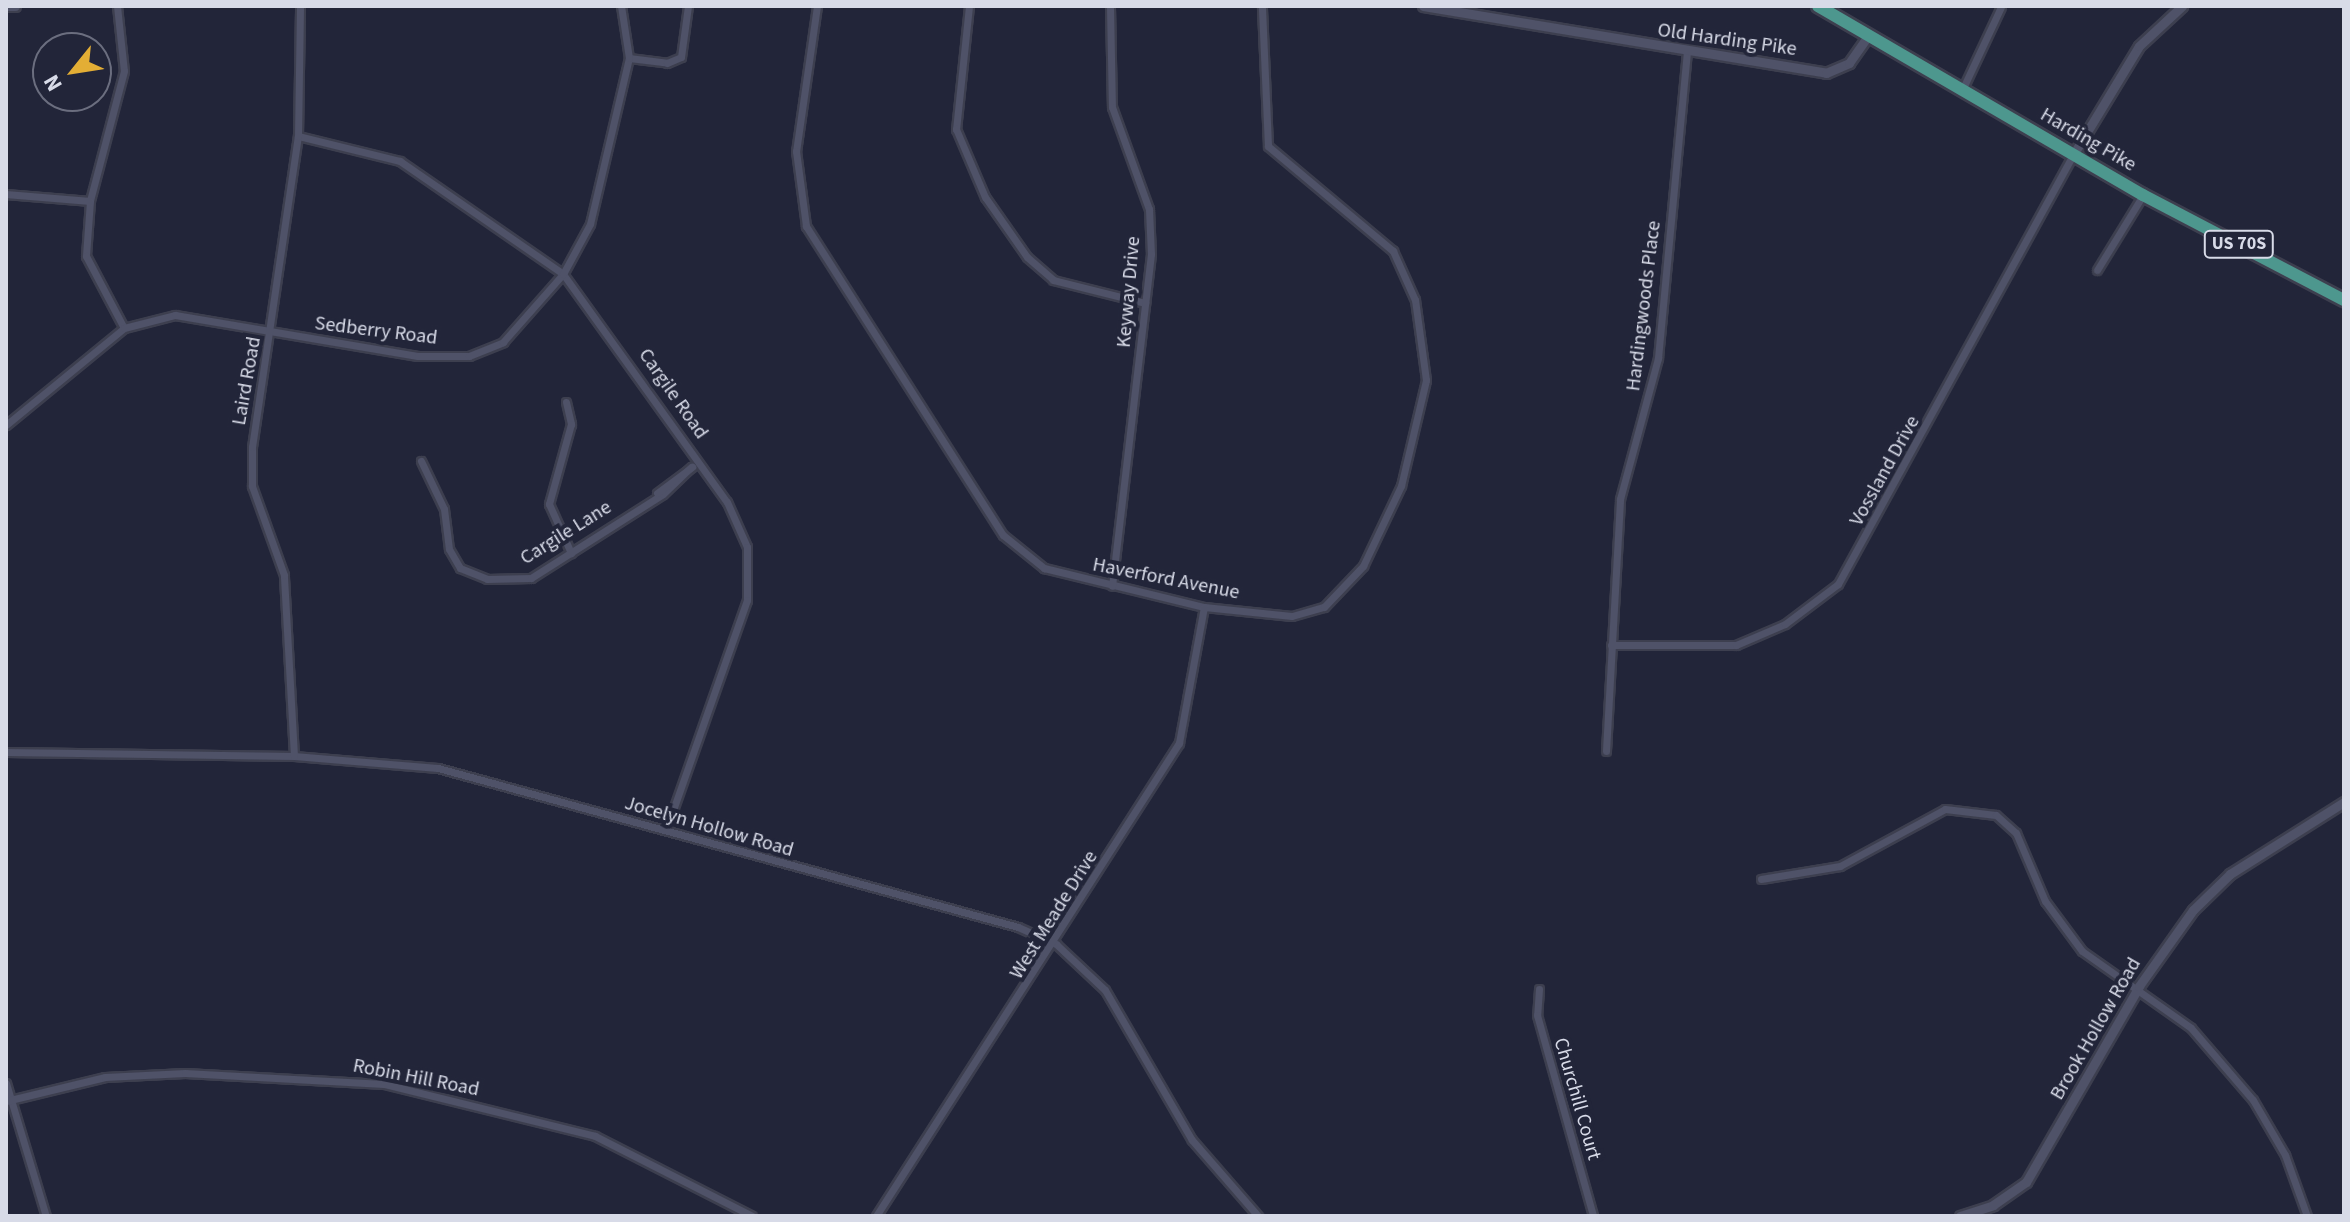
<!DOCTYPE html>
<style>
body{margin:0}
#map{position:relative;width:2350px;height:1222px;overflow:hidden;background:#222539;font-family:"Source Sans 3",sans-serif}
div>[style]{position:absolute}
.roads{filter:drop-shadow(2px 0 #3d3f4f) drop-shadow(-2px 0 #3d3f4f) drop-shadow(0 2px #3d3f4f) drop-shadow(0 -2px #3d3f4f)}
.minor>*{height:7px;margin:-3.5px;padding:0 3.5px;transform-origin:3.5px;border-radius:3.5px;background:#4f5268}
.tertiary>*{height:9px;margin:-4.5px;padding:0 4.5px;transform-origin:4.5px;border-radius:4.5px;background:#4f5268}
.primary>*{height:12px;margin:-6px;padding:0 6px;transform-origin:6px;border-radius:6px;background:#4d978e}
span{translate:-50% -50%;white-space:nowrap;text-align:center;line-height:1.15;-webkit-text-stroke:8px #222539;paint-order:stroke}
.shield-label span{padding:2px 6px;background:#222539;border:2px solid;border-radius:6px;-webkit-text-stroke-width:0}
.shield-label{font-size:18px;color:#d8dbe8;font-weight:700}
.street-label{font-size:20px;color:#d8dbe8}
.frame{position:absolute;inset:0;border:8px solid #d8dbe8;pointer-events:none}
.north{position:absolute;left:32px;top:32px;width:80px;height:80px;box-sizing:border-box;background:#222539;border:2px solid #6b6e7f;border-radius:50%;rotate:240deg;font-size:22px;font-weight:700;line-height:32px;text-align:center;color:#d8dbe8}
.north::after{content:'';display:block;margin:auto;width:28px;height:36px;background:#e3ae35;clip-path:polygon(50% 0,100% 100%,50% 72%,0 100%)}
</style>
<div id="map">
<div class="roads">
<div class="minor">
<div style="left:117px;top:6px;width:65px;rotate:83.9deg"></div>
<div style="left:124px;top:71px;width:134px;rotate:104.7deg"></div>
<div style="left:90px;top:201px;width:55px;rotate:94.2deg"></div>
<div style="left:86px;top:256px;width:81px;rotate:62.2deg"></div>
<div style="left:817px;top:6px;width:147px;rotate:98.2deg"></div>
<div style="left:796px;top:151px;width:76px;rotate:82.4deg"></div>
<div style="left:806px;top:226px;width:366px;rotate:57.5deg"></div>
<div style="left:1003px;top:535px;width:53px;rotate:38.8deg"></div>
<div style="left:1044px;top:568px;width:165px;rotate:13.7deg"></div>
<div style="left:1204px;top:607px;width:88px;rotate:5.8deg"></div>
<div style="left:1292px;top:616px;width:33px;rotate:-16deg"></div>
<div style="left:1324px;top:607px;width:57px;rotate:-46.4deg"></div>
<div style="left:1363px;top:566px;width:89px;rotate:-64.6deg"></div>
<div style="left:1401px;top:486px;width:109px;rotate:-76.7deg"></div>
<div style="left:1426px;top:380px;width:81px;rotate:-97.8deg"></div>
<div style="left:1415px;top:300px;width:54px;rotate:-114.2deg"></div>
<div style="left:1393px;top:251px;width:163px;rotate:-140deg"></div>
<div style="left:1268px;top:146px;width:140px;rotate:-92.5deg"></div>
<div style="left:969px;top:6px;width:124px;rotate:96deg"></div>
<div style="left:956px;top:129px;width:74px;rotate:66.9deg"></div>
<div style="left:985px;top:197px;width:73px;rotate:55deg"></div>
<div style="left:1027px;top:257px;width:35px;rotate:41deg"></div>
<div style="left:1053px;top:280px;width:95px;rotate:14deg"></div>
<div style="left:1110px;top:6px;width:101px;rotate:88.9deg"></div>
<div style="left:1112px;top:107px;width:109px;rotate:70.1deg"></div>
<div style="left:1149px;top:209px;width:45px;rotate:87.5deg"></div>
<div style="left:1151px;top:254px;width:334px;rotate:96.7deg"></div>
<div style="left:629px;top:58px;width:38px;rotate:7deg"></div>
<div style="left:667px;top:63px;width:15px;rotate:-23deg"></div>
<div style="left:681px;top:57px;width:51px;rotate:-82.2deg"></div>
<div style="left:1963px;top:88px;width:89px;rotate:-64.9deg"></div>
<div style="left:298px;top:136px;width:105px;rotate:13.8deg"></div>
<div style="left:400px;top:161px;width:198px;rotate:34.7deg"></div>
<div style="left:563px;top:274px;width:281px;rotate:54.3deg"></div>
<div style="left:727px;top:502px;width:49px;rotate:66deg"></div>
<div style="left:747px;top:547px;width:53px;rotate:90deg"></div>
<div style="left:747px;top:600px;width:244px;rotate:109.4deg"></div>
<div style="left:6px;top:194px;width:84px;rotate:4.8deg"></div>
<div style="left:2097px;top:270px;width:88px;rotate:-58.5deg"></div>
<div style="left:566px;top:402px;width:23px;rotate:77deg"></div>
<div style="left:571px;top:424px;width:83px;rotate:105.4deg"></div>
<div style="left:549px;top:504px;width:54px;rotate:65.8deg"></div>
<div style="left:6px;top:425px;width:153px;rotate:-39.4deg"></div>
<div style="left:124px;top:328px;width:53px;rotate:-14.3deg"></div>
<div style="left:175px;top:315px;width:246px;rotate:9.6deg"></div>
<div style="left:418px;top:356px;width:51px"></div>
<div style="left:469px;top:356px;width:37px;rotate:-22deg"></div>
<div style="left:503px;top:342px;width:91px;rotate:-48.6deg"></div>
<div style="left:563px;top:274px;width:57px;rotate:-61.6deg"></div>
<div style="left:590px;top:224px;width:171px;rotate:-76.8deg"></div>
<div style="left:629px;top:58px;width:53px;rotate:-98.7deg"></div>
<div style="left:421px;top:461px;width:53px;rotate:64.4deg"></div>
<div style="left:444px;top:509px;width:40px;rotate:82.9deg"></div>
<div style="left:449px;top:549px;width:22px;rotate:60deg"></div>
<div style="left:460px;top:568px;width:29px;rotate:22deg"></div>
<div style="left:487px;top:579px;width:44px;rotate:-1.3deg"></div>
<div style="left:531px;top:578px;width:156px;rotate:-32.5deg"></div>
<div style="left:663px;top:494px;width:39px;rotate:-44deg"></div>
<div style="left:657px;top:493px;width:44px;rotate:-36.6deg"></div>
<div style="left:1611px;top:645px;width:125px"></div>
<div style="left:1736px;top:645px;width:53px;rotate:-23.2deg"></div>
<div style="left:1785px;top:624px;width:66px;rotate:-37deg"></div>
<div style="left:1838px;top:584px;width:489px;rotate:-61.3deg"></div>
<div style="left:1606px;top:751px;width:252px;rotate:-86.8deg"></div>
<div style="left:1620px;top:499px;width:146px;rotate:-74.9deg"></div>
<div style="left:1658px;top:358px;width:306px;rotate:-84.6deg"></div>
<div style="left:6px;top:752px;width:288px;rotate:0.8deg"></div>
<div style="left:294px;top:756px;width:144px;rotate:4.8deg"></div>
<div style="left:438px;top:768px;width:601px;rotate:15.33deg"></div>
<div style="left:1018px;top:927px;width:42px;rotate:24.1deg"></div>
<div style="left:1056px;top:944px;width:67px;rotate:43.2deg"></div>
<div style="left:1105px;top:990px;width:173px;rotate:59.9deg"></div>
<div style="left:1192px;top:1140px;width:101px;rotate:49deg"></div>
<div style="left:294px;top:756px;width:181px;rotate:-93.2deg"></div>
<div style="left:284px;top:575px;width:95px;rotate:-109.8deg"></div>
<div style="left:252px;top:486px;width:39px;rotate:-90deg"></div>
<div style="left:252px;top:447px;width:314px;rotate:-81.6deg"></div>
<div style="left:298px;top:136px;width:130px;rotate:-89.1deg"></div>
<div style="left:1761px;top:879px;width:80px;rotate:-9.3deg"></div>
<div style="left:1840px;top:866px;width:119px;rotate:-28.5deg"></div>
<div style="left:1945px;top:809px;width:51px;rotate:6.7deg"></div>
<div style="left:1996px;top:815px;width:27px;rotate:42deg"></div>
<div style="left:2016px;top:833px;width:74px;rotate:66.9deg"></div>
<div style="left:2045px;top:901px;width:62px;rotate:53.5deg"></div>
<div style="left:2082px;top:951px;width:133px;rotate:35.2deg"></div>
<div style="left:2191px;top:1028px;width:95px;rotate:49.3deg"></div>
<div style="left:2253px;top:1100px;width:64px;rotate:59.8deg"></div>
<div style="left:2285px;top:1155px;width:65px;rotate:70.2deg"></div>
<div style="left:1539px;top:989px;width:26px;rotate:94deg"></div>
<div style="left:1537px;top:1015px;width:209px;rotate:74.4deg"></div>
<div style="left:6px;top:1083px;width:139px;rotate:73.3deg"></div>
<div style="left:6px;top:1101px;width:102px;rotate:-13.6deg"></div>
<div style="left:105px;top:1077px;width:80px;rotate:-2.9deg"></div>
<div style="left:185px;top:1073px;width:199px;rotate:3.2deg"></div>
<div style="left:384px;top:1084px;width:217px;rotate:13.8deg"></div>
<div style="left:595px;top:1136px;width:176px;rotate:27deg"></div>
<div style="left:876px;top:1216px;width:562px;rotate:-57.36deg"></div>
<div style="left:1179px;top:743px;width:138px;rotate:-79.6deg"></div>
</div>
<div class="tertiary">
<div style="left:6px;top:6px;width:9px"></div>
<div style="left:1423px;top:6px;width:409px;rotate:9.4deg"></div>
<div style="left:1826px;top:73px;width:25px;rotate:-23deg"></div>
<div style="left:1849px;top:63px;width:33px;rotate:-55deg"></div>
<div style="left:2073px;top:155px;width:127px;rotate:-58.8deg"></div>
<div style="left:2139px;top:46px;width:59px;rotate:-42.9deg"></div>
<div style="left:1960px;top:1216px;width:35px;rotate:-18deg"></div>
<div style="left:1993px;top:1205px;width:40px;rotate:-34.9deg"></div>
<div style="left:2026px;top:1182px;width:226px;rotate:-60deg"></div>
<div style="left:2139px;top:986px;width:93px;rotate:-54.6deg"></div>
<div style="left:2193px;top:910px;width:52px;rotate:-44.2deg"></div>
<div style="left:2230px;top:874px;width:135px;rotate:-32.3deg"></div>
</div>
<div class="primary">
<div style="left:1818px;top:6px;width:376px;rotate:30.2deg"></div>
<div style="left:2143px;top:195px;width:227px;rotate:27.6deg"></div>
</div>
</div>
<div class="shield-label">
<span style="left:2239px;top:244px">US 70S</span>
</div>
<div class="street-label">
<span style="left:1727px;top:40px;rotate:8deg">Old Harding Pike</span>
<span style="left:2088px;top:140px;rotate:30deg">Harding Pike</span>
<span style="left:1129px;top:292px;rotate:-85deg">Keyway Drive</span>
<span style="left:1644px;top:306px;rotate:-83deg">Hardingwoods Place</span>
<span style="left:376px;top:331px;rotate:7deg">Sedberry Road</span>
<span style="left:247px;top:381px;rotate:-80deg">Laird Road</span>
<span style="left:673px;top:394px;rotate:55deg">Cargile Road</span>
<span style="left:1885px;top:471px;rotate:-61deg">Vossland Drive</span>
<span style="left:566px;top:533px;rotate:-32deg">Cargile Lane</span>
<span style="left:1166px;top:579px;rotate:11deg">Haverford Avenue</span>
<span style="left:709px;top:827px;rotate:16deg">Jocelyn Hollow Road</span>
<span style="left:1054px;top:915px;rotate:-58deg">West Meade Drive</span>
<span style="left:2096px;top:1029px;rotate:-60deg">Brook Hollow Road</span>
<span style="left:416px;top:1078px;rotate:11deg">Robin Hill Road</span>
<span style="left:1577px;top:1099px;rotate:74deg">Churchill Court</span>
</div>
<div class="frame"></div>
<div class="north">N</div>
</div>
